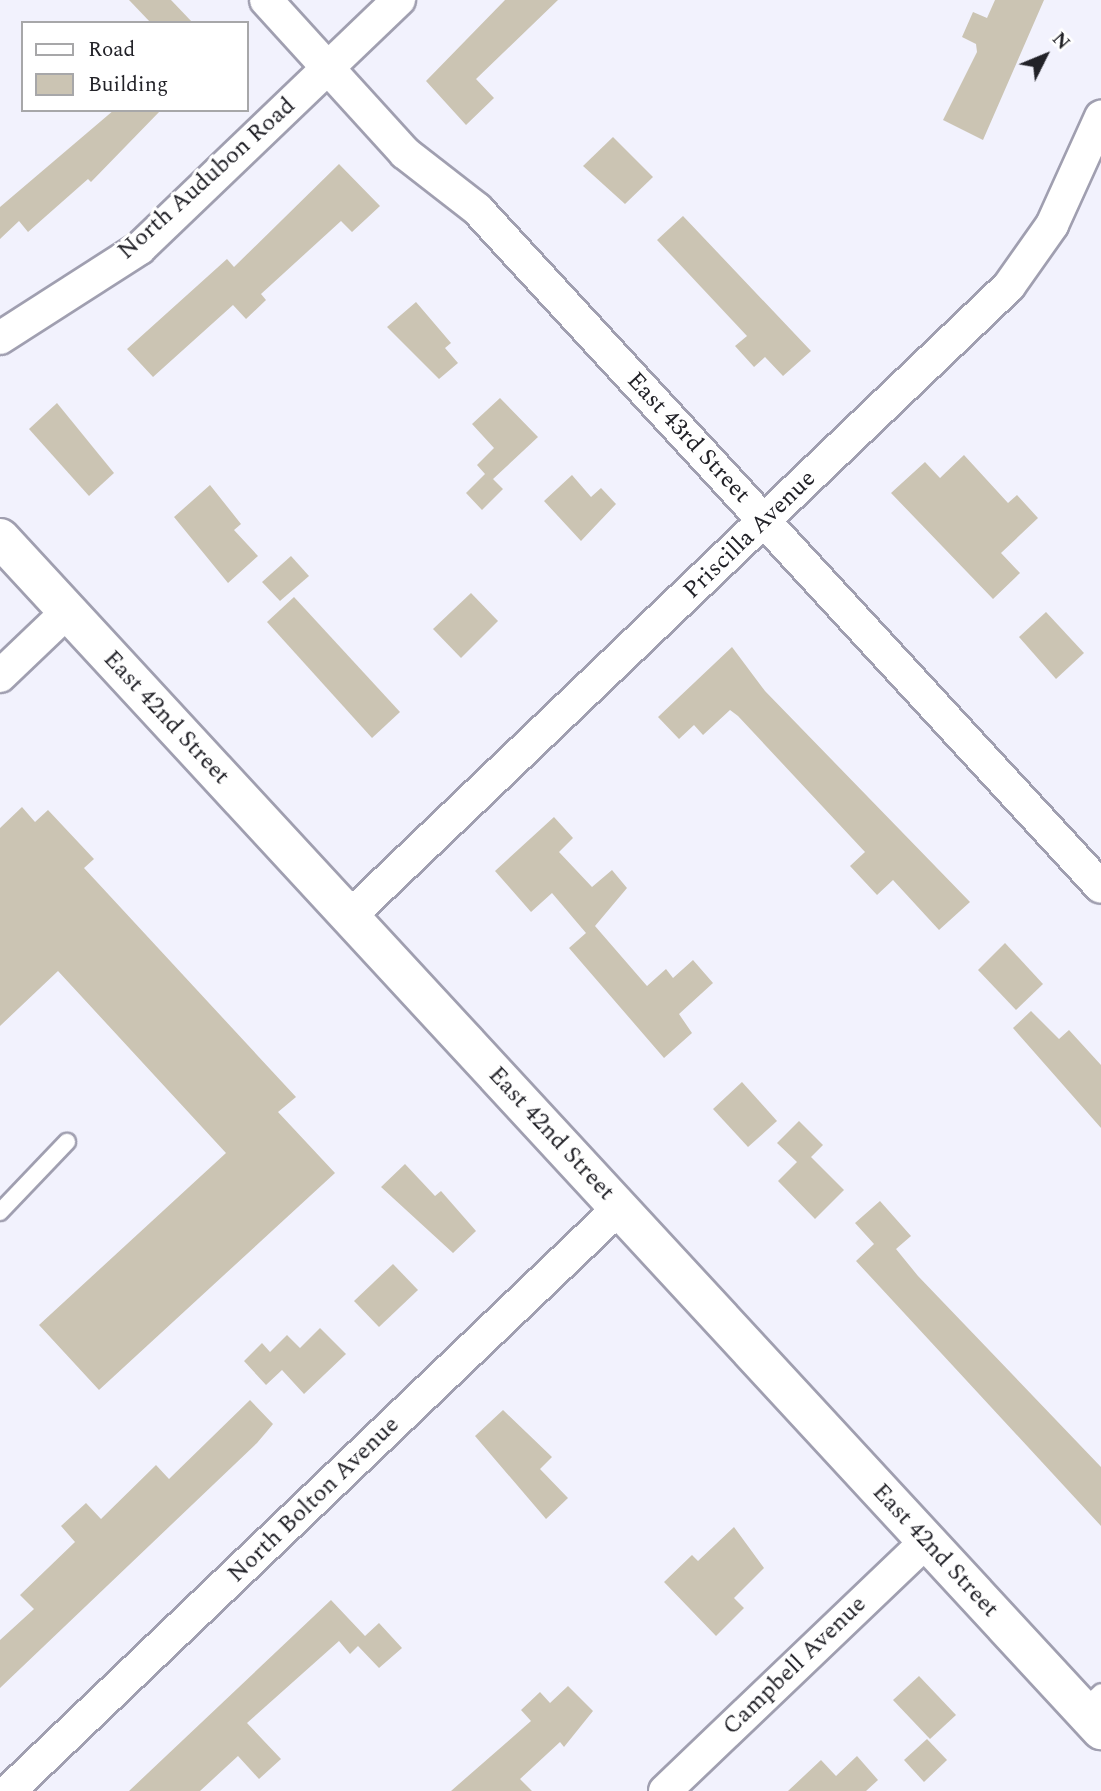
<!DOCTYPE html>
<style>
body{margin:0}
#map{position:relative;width:1101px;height:1791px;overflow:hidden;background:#f2f2fd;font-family:Spectral,serif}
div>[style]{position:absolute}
.building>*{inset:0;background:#cbc4b3}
.roads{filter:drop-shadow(2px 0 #a09fb0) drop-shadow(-2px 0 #a09fb0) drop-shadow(0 2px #a09fb0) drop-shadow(0 -2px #a09fb0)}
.service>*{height:16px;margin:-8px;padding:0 8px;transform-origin:8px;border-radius:8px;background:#fff}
.minor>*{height:32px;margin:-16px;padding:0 16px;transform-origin:16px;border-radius:16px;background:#fff}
.tertiary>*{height:38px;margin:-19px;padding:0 19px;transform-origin:19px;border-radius:19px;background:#fff}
span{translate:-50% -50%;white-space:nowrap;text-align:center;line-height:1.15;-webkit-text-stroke:6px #fff;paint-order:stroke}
.street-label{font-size:24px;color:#222228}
.legend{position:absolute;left:21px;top:21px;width:228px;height:91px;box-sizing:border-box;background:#fff;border:2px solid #a7a7a9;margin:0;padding:9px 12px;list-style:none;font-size:21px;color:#222228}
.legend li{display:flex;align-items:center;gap:14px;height:35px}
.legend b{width:35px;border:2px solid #a7a7a9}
.north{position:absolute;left:1010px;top:21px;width:70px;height:70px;-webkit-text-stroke:5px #fff;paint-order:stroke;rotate:47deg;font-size:19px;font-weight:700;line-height:28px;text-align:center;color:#222228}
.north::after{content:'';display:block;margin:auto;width:24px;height:32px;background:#222228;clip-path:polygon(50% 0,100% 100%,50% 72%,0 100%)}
</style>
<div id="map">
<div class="building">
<div style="clip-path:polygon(129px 0,171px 0,193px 23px,151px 23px)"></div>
<div style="clip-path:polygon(505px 0,558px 0,476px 79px,494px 98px,466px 125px,426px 81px)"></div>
<div style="clip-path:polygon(995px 0,1044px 0,983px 140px,943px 120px,977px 52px,976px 44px,962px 37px,973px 12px,987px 18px)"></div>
<div style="clip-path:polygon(114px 110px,161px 110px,91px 182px,88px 179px,28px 232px,19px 221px,0 239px,0 207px)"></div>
<div style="clip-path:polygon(613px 137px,653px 177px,625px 204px,583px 166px)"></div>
<div style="clip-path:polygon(339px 164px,380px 206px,352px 232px,341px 221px,261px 294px,266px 300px,246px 319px,233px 305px,153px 377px,127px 349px,227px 259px,234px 267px)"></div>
<div style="clip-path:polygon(683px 216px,811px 351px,783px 376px,765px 357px,754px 367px,735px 346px,747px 336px,657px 240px)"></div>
<div style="clip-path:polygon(416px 302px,451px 343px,445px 348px,458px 363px,439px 379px,387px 327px)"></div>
<div style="clip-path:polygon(500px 398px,538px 437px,493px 479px,503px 489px,482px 510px,466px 493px,485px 474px,477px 465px,494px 448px,472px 424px)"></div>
<div style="clip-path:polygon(57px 403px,114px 473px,89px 496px,29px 429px)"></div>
<div style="clip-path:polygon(964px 455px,1008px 503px,1017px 495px,1038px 518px,1001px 553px,1020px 573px,993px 599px,891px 493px,925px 462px,940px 478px)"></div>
<div style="clip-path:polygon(572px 475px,591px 497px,601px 488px,616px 504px,581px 541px,544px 501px)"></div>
<div style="clip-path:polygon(210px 485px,241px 524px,234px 530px,258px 556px,228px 583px,174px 517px)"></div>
<div style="clip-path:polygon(291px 556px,309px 576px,280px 601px,262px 582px)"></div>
<div style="clip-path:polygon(471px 593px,498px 621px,461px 658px,433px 629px)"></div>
<div style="clip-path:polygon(294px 597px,400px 712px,372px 738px,267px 622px)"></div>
<div style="clip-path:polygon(1046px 612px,1084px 653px,1056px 679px,1019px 637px)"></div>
<div style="clip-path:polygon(732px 647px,765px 691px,970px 902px,939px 930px,893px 880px,877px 895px,850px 866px,865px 852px,738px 716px,730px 710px,703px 735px,694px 725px,679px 739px,658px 717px)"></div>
<div style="clip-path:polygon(22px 807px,35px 822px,48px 810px,94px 859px,84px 868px,296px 1097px,278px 1112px,335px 1173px,99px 1390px,39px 1325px,226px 1153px,58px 971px,0 1026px,0 828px)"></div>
<div style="clip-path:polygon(554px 817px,573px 838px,559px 852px,592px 887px,612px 870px,627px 888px,595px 926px,647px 986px,666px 969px,673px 978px,693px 960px,713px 983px,679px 1014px,692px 1033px,664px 1058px,569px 948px,586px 933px,552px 893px,531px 912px,495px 871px)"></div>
<div style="clip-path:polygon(1005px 943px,1043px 984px,1016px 1010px,978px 970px)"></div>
<div style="clip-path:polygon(1031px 1011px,1059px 1039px,1069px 1030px,1101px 1065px,1101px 1128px,1013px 1028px)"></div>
<div style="clip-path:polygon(742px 1082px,777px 1121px,748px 1147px,713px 1109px)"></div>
<div style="clip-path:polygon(799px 1121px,823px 1145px,811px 1157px,844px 1190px,815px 1219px,778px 1181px,797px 1162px,777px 1143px)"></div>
<div style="clip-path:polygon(405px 1164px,435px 1196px,441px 1191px,476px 1231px,453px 1253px,381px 1187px)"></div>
<div style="clip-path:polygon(880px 1201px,911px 1236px,896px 1249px,918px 1276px,1101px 1467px,1101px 1526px,856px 1261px,874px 1244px,855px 1223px)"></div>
<div style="clip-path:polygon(393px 1264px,418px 1290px,379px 1327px,354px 1301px)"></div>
<div style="clip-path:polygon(320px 1328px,346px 1354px,304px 1394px,282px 1370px,266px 1385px,244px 1361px,262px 1343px,270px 1352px,287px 1335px,300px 1348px)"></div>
<div style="clip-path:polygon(250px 1400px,273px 1424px,257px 1443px,0 1688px,0 1640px,34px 1609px,20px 1595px,75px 1542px,61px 1526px,86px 1503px,101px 1519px,156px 1465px,169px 1479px)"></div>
<div style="clip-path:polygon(503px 1410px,552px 1457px,540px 1469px,568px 1498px,546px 1519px,475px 1436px)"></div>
<div style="clip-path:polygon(734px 1527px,764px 1568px,734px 1598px,744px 1608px,716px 1636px,664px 1582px,692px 1555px,698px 1561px)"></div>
<div style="clip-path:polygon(331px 1600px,365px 1636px,379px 1623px,402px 1648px,379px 1668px,358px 1646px,350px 1654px,339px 1641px,247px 1723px,281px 1759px,259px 1779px,238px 1756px,200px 1791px,129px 1791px)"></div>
<div style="clip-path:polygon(919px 1676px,956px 1715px,930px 1739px,893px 1700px)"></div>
<div style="clip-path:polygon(568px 1686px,593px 1711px,564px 1747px,560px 1742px,520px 1779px,532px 1791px,451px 1791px,531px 1721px,521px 1710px,540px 1692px,550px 1703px)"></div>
<div style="clip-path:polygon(927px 1739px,947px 1760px,924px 1782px,904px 1760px)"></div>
<div style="clip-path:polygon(857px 1756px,878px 1780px,866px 1791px,788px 1791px,821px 1760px,836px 1776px)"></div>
</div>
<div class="roads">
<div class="service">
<div style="left:0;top:1212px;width:97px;rotate:-46.3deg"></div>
<div style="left:1082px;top:1710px;width:26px;rotate:-43deg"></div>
</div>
<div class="minor">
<div style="left:266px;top:0;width:207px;rotate:47.7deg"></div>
<div style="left:405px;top:153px;width:91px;rotate:37.9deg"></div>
<div style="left:477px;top:209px;width:921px;rotate:47.37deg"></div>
<div style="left:0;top:338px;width:166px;rotate:-32.7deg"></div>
<div style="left:140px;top:248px;width:359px;rotate:-43.8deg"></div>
<div style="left:0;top:676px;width:94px;rotate:-43.7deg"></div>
<div style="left:350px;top:916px;width:912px;rotate:-43.71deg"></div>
<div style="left:1009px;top:286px;width:75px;rotate:-54.8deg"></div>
<div style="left:1052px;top:225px;width:119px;rotate:-65.6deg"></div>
<div style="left:9px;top:1791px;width:844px;rotate:-43.7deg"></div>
<div style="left:665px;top:1791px;width:361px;rotate:-43.7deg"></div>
</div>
<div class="tertiary">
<div style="left:0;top:538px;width:1623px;rotate:47.27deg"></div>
</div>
</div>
<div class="street-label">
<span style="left:207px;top:179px;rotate:-42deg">North Audubon Road</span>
<span style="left:688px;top:438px;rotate:47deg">East 43rd Street</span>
<span style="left:750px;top:535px;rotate:-44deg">Priscilla Avenue</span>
<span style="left:166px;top:718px;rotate:47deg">East 42nd Street</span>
<span style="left:551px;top:1134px;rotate:47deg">East 42nd Street</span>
<span style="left:314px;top:1500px;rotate:-44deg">North Bolton Avenue</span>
<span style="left:935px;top:1551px;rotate:47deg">East 42nd Street</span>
<span style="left:795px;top:1666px;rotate:-44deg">Campbell Avenue</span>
</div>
<ul class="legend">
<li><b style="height:9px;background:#fff"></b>Road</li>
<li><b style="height:19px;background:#cbc4b3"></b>Building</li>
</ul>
<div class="north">N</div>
</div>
